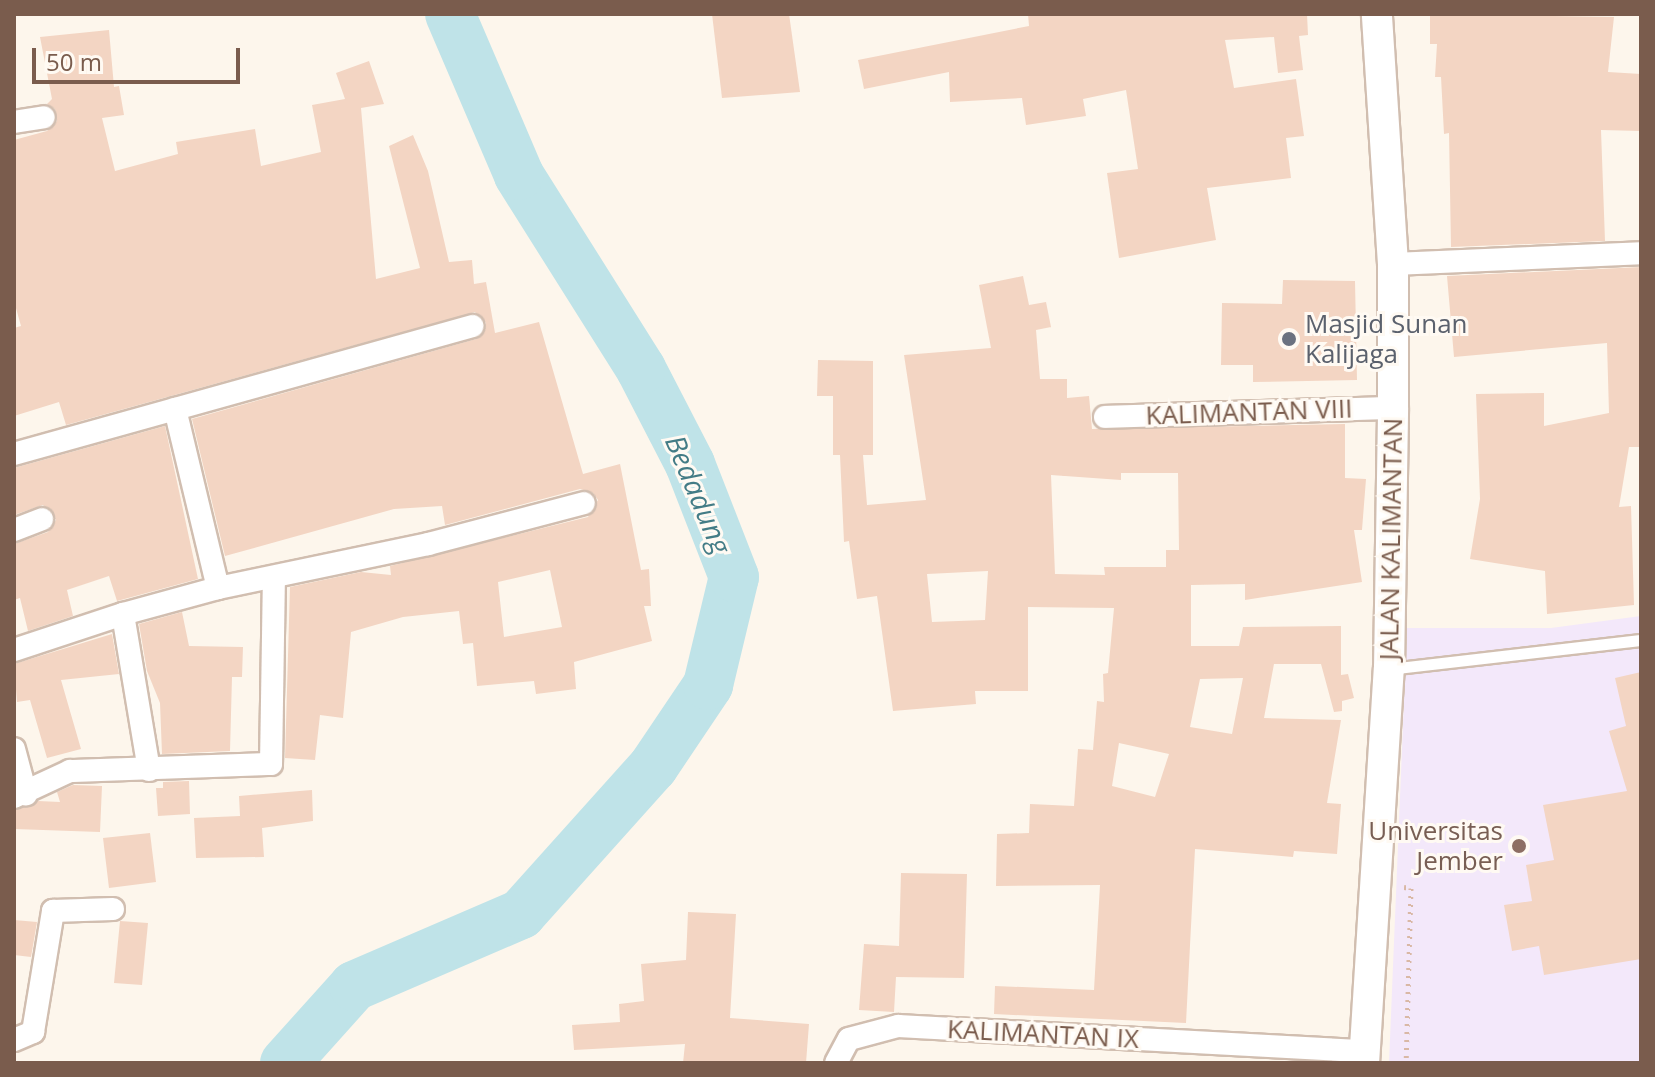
<!DOCTYPE html>
<style>
body{margin:0}
#map{position:relative;width:1655px;height:1077px;overflow:hidden;background:#fdf6ec;font-family:"Open Sans",sans-serif}
div>[style]{position:absolute}
.education>*{inset:0;background:#f3e8fa}
.river>*{height:50px;margin:-25px;padding:0 25px;transform-origin:25px;border-radius:25px;background:#bfe3e8}
.building>*{inset:0;background:#f3d5c3}
.path>*{height:5px;margin-top:-2.5px;transform-origin:0;background:repeating-linear-gradient(90deg,#d9b8a5 0 2px,transparent 0 8px)}
.roads{filter:drop-shadow(2px 0 #d1beb0) drop-shadow(-2px 0 #d1beb0) drop-shadow(0 2px #d1beb0) drop-shadow(0 -2px #d1beb0)}
.service>*{height:11px;margin:-5.5px;padding:0 5.5px;transform-origin:5.5px;border-radius:5.5px;background:#fff}
.minor>*{height:22px;margin:-11px;padding:0 11px;transform-origin:11px;border-radius:11px;background:#fff}
.secondary>*{height:30px;margin:-15px;padding:0 15px;transform-origin:15px;border-radius:15px;background:#fff}
.dots>*{width:22px;height:22px;translate:-50% -50%;box-sizing:border-box;border:4px solid #fffaf3;border-radius:50%}
span{translate:-50% -50%;white-space:nowrap;text-align:center;line-height:1.15;-webkit-text-stroke:6px #fffaf3;paint-order:stroke}
.worship-label{font-size:26px;color:#5b616d}
.left{translate:0 -50%;text-align:left}
.street-label{font-size:26px;color:#7a5c4d}
.education-label{font-size:26px;color:#785e54}
.right{translate:-100% -50%;text-align:right}
.water-label{font-size:28px;color:#437c86;font-style:italic}
.frame{position:absolute;inset:0;border:16px solid #7a5c4d;pointer-events:none}
.scale{position:absolute;left:32px;top:48px;width:208px;height:36px;box-sizing:border-box;border:4px solid #7a5c4d;border-top:0;padding-left:10px;font-size:24px;line-height:28px;white-space:nowrap;color:#7a5c4d;-webkit-text-stroke:6px #fffaf3;paint-order:stroke}
</style>
<div id="map">
<div class="education">
<div style="clip-path:polygon(1641px 616px,1641px 1063px,1389px 1063px,1407px 628px,1551px 628px)"></div>
</div>
<div class="river">
<div style="left:285px;top:1063px;width:103px;rotate:-48.1deg"></div>
<div style="left:354px;top:986px;width:182px;rotate:-23.3deg"></div>
<div style="left:521px;top:914px;width:198px;rotate:-48.1deg"></div>
<div style="left:653px;top:767px;width:99px;rotate:-56.1deg"></div>
<div style="left:708px;top:685px;width:111px;rotate:-76.5deg"></div>
<div style="left:734px;top:577px;width:121px;rotate:-111.3deg"></div>
<div style="left:690px;top:464px;width:107px;rotate:-117.3deg"></div>
<div style="left:641px;top:369px;width:229px;rotate:-122.2deg"></div>
<div style="left:519px;top:175px;width:175px;rotate:-113.2deg"></div>
</div>
<div class="building">
<div style="clip-path:polygon(712px 14px,789px 14px,800px 92px,722px 98px)"></div>
<div style="clip-path:polygon(1028px 14px,1307px 14px,1308px 35px,1299px 36px,1303px 70px,1278px 73px,1274px 37px,1225px 40px,1234px 88px,1296px 79px,1304px 136px,1286px 138px,1291px 178px,1207px 188px,1216px 240px,1119px 258px,1107px 173px,1138px 169px,1126px 90px,1083px 99px,1086px 116px,1026px 125px,1022px 98px,950px 102px,949px 72px,864px 89px,858px 60px,1029px 26px)"></div>
<div style="clip-path:polygon(1430px 14px,1614px 17px,1608px 72px,1641px 74px,1641px 131px,1601px 130px,1605px 241px,1451px 247px,1449px 133px,1444px 134px,1441px 77px,1435px 77px,1437px 44px,1430px 44px)"></div>
<div style="clip-path:polygon(evenodd,109px 30px,114px 87px,119px 86px,124px 115px,102px 118px,115px 171px,178px 154px,176px 142px,255px 129px,261px 166px,321px 152px,312px 105px,345px 99px,336px 73px,369px 61px,384px 104px,361px 108px,376px 279px,420px 268px,389px 146px,413px 135px,428px 171px,449px 262px,472px 260px,474px 284px,486px 282px,495px 333px,539px 322px,583px 474px,620px 464px,641px 570px,649px 569px,651px 606px,644px 606px,652px 641px,574px 662px,576px 689px,536px 694px,534px 681px,477px 686px,473px 643px,463px 644px,459px 611px,403px 617px,351px 632px,343px 718px,320px 715px,315px 760px,285px 758px,290px 587px,361px 572px,391px 575px,390px 566px,588px 517px,598px 500px,593px 493px,580px 489px,445px 525px,442px 506px,394px 509px,225px 556px,192px 419px,476px 339px,486px 323px,475px 312px,66px 425px,59px 402px,14px 416px,14px 328px,21px 326px,14px 301px,14px 140px,47px 131px,57px 121px,55px 109px,47px 104px,52px 99px,40px 37px,109px 30px,550px 570px,562px 627px,504px 637px,498px 582px,550px 570px)"></div>
<div style="clip-path:polygon(1641px 267px,1640px 447px,1629px 447px,1619px 507px,1631px 506px,1634px 605px,1547px 614px,1545px 571px,1470px 559px,1480px 499px,1476px 394px,1544px 393px,1544px 426px,1609px 413px,1607px 343px,1454px 357px,1447px 276px)"></div>
<div style="clip-path:polygon(evenodd,1023px 276px,1029px 305px,1046px 302px,1051px 327px,1036px 330px,1040px 379px,1067px 379px,1067px 398px,1089px 396px,1092px 429px,1345px 424px,1345px 478px,1366px 479px,1362px 530px,1354px 530px,1362px 582px,1245px 600px,1245px 584px,1191px 585px,1191px 646px,1239px 646px,1243px 627px,1341px 626px,1341px 675px,1348px 674px,1354px 698px,1342px 701px,1342px 711px,1334px 712px,1321px 664px,1274px 664px,1264px 718px,1341px 720px,1327px 803px,1341px 804px,1337px 854px,1294px 851px,1293px 857px,1195px 849px,1186px 1023px,994px 1014px,995px 986px,1094px 990px,1100px 885px,996px 886px,997px 834px,1029px 833px,1030px 804px,1074px 806px,1078px 749px,1093px 750px,1097px 701px,1104px 702px,1103px 674px,1108px 673px,1114px 608px,1028px 607px,1028px 691px,975px 691px,976px 704px,893px 711px,877px 596px,857px 599px,849px 541px,844px 542px,840px 455px,833px 455px,833px 396px,817px 396px,818px 360px,873px 361px,873px 455px,863px 455px,867px 505px,926px 500px,904px 355px,991px 348px,979px 285px,1023px 276px,1121px 473px,1178px 473px,1179px 550px,1166px 550px,1166px 567px,1104px 567px,1105px 575px,1055px 574px,1051px 475px,1121px 480px,1121px 473px,1023px 276px,988px 571px,985px 620px,932px 622px,927px 574px,988px 571px,1023px 276px,1243px 678px,1232px 734px,1190px 727px,1200px 679px,1243px 678px,1023px 276px,1119px 743px,1169px 754px,1155px 797px,1112px 786px,1119px 743px)"></div>
<div style="clip-path:polygon(1283px 280px,1355px 281px,1357px 380px,1253px 382px,1253px 365px,1221px 365px,1222px 303px,1282px 304px)"></div>
<div style="clip-path:polygon(165px 426px,198px 579px,117px 601px,109px 576px,67px 590px,73px 616px,28px 631px,20px 598px,14px 600px,14px 544px,48px 532px,56px 520px,43px 505px,14px 515px,14px 468px)"></div>
<div style="clip-path:polygon(182px 612px,189px 646px,243px 647px,242px 677px,232px 677px,230px 751px,162px 754px,160px 703px,147px 671px,139px 624px)"></div>
<div style="clip-path:polygon(112px 634px,119px 674px,61px 680px,81px 749px,47px 758px,30px 700px,17px 702px,14px 664px)"></div>
<div style="clip-path:polygon(1641px 672px,1641px 959px,1544px 975px,1539px 946px,1512px 951px,1504px 905px,1532px 901px,1526px 865px,1554px 860px,1543px 805px,1627px 791px,1609px 731px,1626px 726px,1615px 678px)"></div>
<div style="clip-path:polygon(189px 781px,190px 814px,158px 816px,156px 788px,163px 788px,163px 782px)"></div>
<div style="clip-path:polygon(73px 785px,102px 786px,100px 832px,14px 829px,14px 811px,38px 801px,60px 802px,57px 792px)"></div>
<div style="clip-path:polygon(312px 790px,313px 821px,262px 828px,264px 857px,196px 858px,194px 818px,240px 816px,239px 796px)"></div>
<div style="clip-path:polygon(150px 833px,156px 882px,109px 888px,103px 838px)"></div>
<div style="clip-path:polygon(901px 873px,967px 874px,964px 978px,896px 977px,894px 1012px,859px 1010px,864px 944px,899px 946px)"></div>
<div style="clip-path:polygon(688px 912px,736px 914px,730px 1018px,809px 1024px,806px 1063px,683px 1063px,685px 1044px,574px 1050px,572px 1025px,620px 1022px,619px 1004px,644px 1001px,641px 964px,686px 960px)"></div>
<div style="clip-path:polygon(14px 920px,37px 922px,31px 957px,14px 955px)"></div>
<div style="clip-path:polygon(120px 921px,148px 923px,142px 985px,114px 983px)"></div>
</div>
<div class="path">
<div style="left:1404px;top:887px;width:7px;rotate:8deg"></div>
<div style="left:1411px;top:888px;width:175px;rotate:91.6deg"></div>
</div>
<div class="roads">
<div class="service">
<div style="left:1389px;top:669px;width:254px;rotate:-6.6deg"></div>
</div>
<div class="minor">
<div style="left:14px;top:122px;width:30px;rotate:-9deg"></div>
<div style="left:1393px;top:264px;width:248px;rotate:-2.5deg"></div>
<div style="left:175px;top:409px;width:184px;rotate:76.5deg"></div>
<div style="left:218px;top:588px;width:215px;rotate:-11.8deg"></div>
<div style="left:428px;top:544px;width:161px;rotate:-14.7deg"></div>
<div style="left:1105px;top:417px;width:288px;rotate:-1.8deg"></div>
<div style="left:14px;top:454px;width:476px;rotate:-15.6deg"></div>
<div style="left:14px;top:530px;width:30px;rotate:-21deg"></div>
<div style="left:14px;top:650px;width:115px;rotate:-18.3deg"></div>
<div style="left:14px;top:749px;width:47px;rotate:75.1deg"></div>
<div style="left:149px;top:770px;width:158px;rotate:-99.5deg"></div>
<div style="left:123px;top:614px;width:98px;rotate:-15.3deg"></div>
<div style="left:14px;top:797px;width:62px;rotate:-24.9deg"></div>
<div style="left:70px;top:771px;width:201px;rotate:-2deg"></div>
<div style="left:271px;top:764px;width:186px;rotate:-89.1deg"></div>
<div style="left:14px;top:1040px;width:21px;rotate:-23deg"></div>
<div style="left:33px;top:1032px;width:123px;rotate:-80.6deg"></div>
<div style="left:53px;top:911px;width:60px;rotate:-1.9deg"></div>
<div style="left:836px;top:1063px;width:27px;rotate:-62deg"></div>
<div style="left:849px;top:1039px;width:51px;rotate:-14.9deg"></div>
<div style="left:898px;top:1026px;width:467px;rotate:3.1deg"></div>
</div>
<div class="secondary">
<div style="left:1364px;top:1063px;width:395px;rotate:-86.4deg"></div>
<div style="left:1389px;top:669px;width:261px;rotate:-89.1deg"></div>
<div style="left:1393px;top:408px;width:144px;rotate:-90deg"></div>
<div style="left:1393px;top:264px;width:251px;rotate:-93.7deg"></div>
</div>
</div>
<div class="dots">
<div style="left:1289px;top:339px;background:#6b7280"></div>
<div style="left:1519px;top:846px;background:#8d6e63"></div>
</div>
<div class="worship-label">
<span class="left" style="left:1305px;top:339px">Masjid Sunan<br>Kalijaga</span>
</div>
<div class="street-label">
<span style="left:1249px;top:412px;rotate:-2deg">KALIMANTAN VIII</span>
<span style="left:1391px;top:539px;rotate:-89deg">JALAN KALIMANTAN</span>
<span style="left:1043px;top:1034px;rotate:3deg">KALIMANTAN IX</span>
</div>
<div class="education-label">
<span class="right" style="left:1503px;top:846px">Universitas<br>Jember</span>
</div>
<div class="water-label">
<span style="left:699px;top:494px;rotate:67deg">Bedadung</span>
</div>
<div class="frame"></div>
<div class="scale">50 m</div>
</div>
